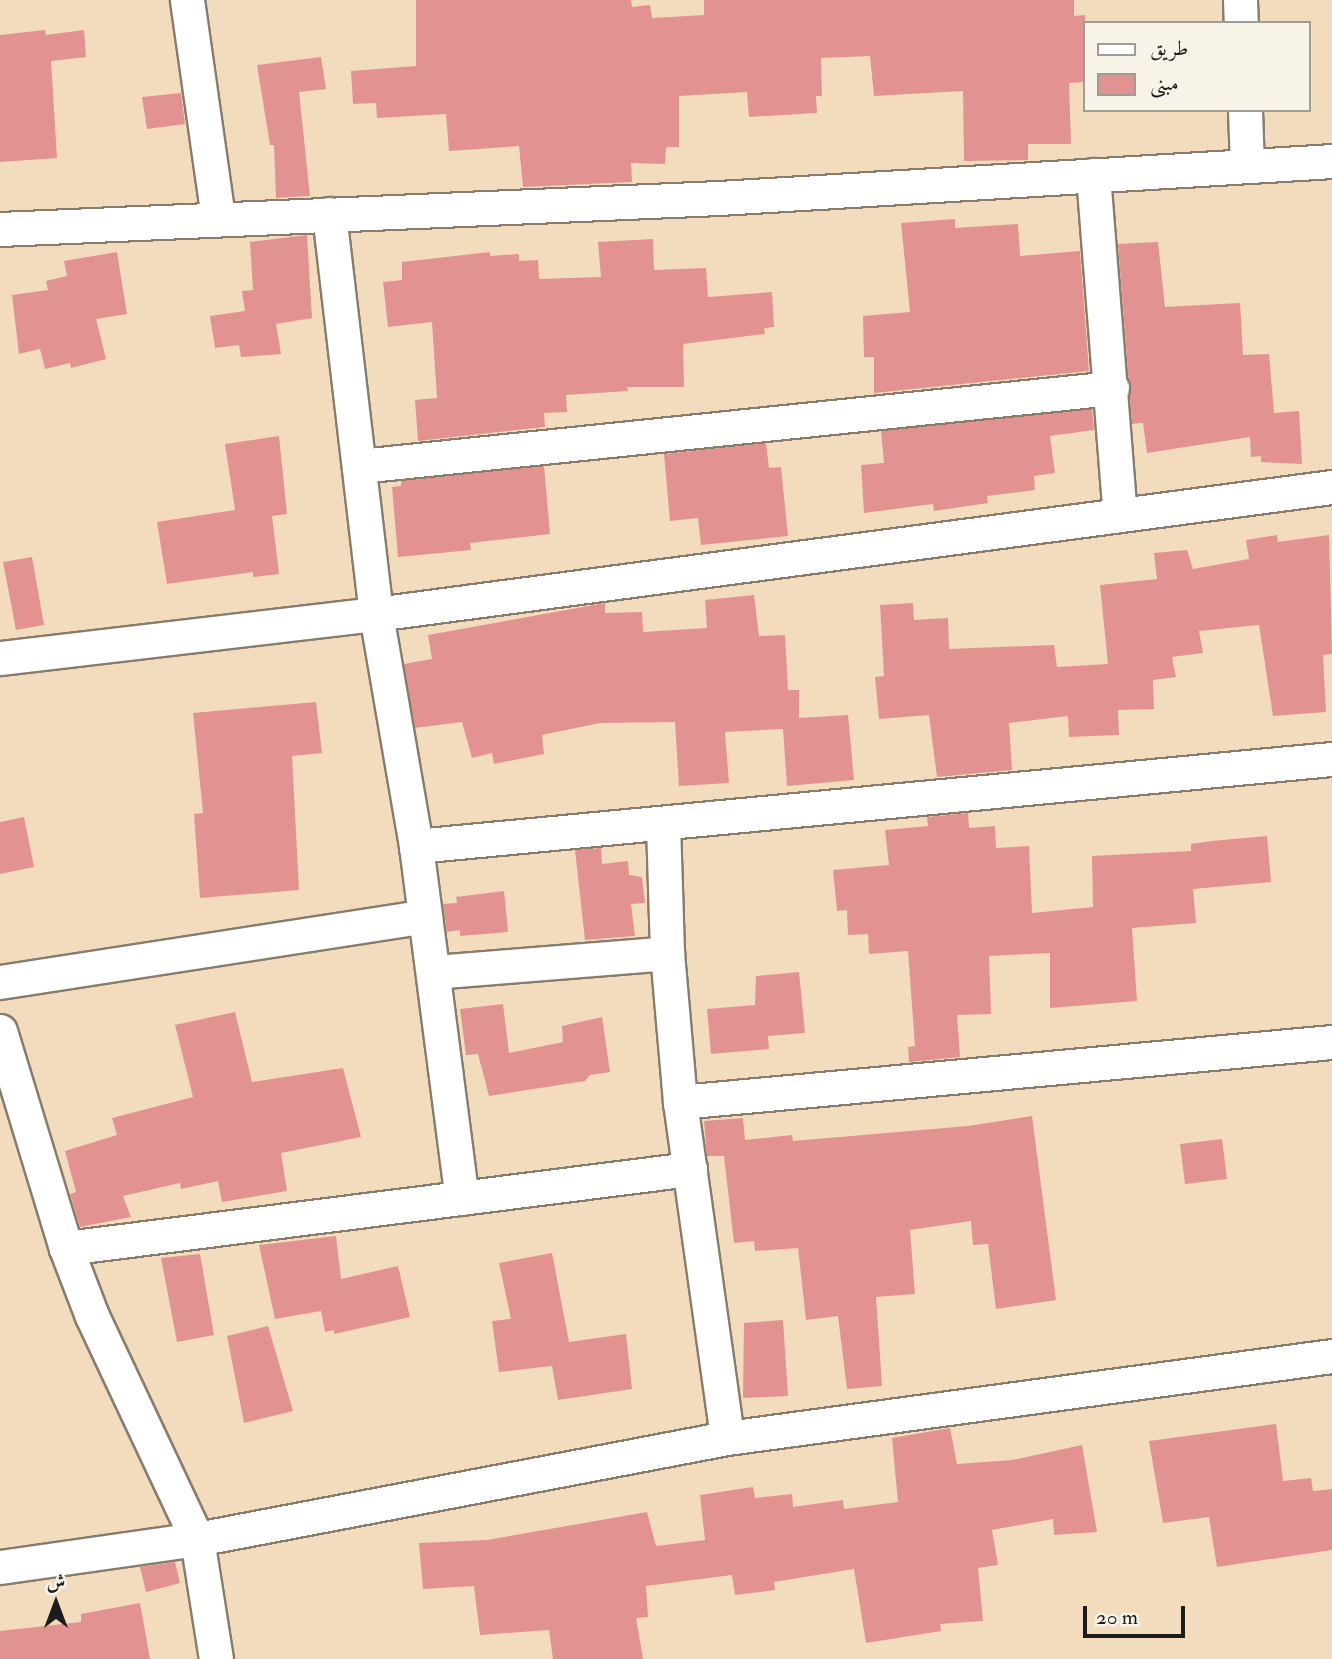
<!DOCTYPE html>
<meta charset="utf-8">
<style>
body{margin:0}
#map{position:relative;width:1332px;height:1659px;overflow:hidden;background:#f3dcbe;font-family:"IM FELL Double Pica",Amiri,serif}
div>[style]{position:absolute}
.building>*{inset:0;background:#e29391}
.roads{filter:drop-shadow(2px 0 #887c6d) drop-shadow(-2px 0 #887c6d) drop-shadow(0 2px #887c6d) drop-shadow(0 -2px #887c6d)}
.street>*{height:33px;margin:-16.5px;padding:0 16.5px;transform-origin:16.5px;border-radius:16.5px;background:#fff}
span{translate:-50% -50%;white-space:nowrap;text-align:center;line-height:1.15;-webkit-text-stroke:5px #f7f3e8;paint-order:stroke}
.legend{position:absolute;left:1083px;top:21px;width:228px;height:91px;box-sizing:border-box;background:#f7f3e8;border:2px solid #9f9d96;margin:0;padding:9px 12px;list-style:none;font-size:21px;color:#1c1c1c}
.legend li{display:flex;align-items:center;gap:14px;height:35px}
.legend b{width:35px;border:2px solid #9f9d96}
.north{position:absolute;left:21px;top:1568px;width:70px;height:70px;-webkit-text-stroke:5px #f7f3e8;paint-order:stroke;rotate:0deg;font-size:19px;font-weight:700;line-height:28px;text-align:center;color:#1c1c1c}
.north::after{content:'';display:block;margin:auto;width:24px;height:32px;background:#1c1c1c;clip-path:polygon(50% 0,100% 100%,50% 72%,0 100%)}
.scale{position:absolute;left:1083px;top:1606px;width:102px;height:32px;box-sizing:border-box;border:4px solid #1c1c1c;border-top:0;padding-left:9px;font-size:21px;line-height:24px;white-space:nowrap;color:#1c1c1c;-webkit-text-stroke:5px #f7f3e8;paint-order:stroke}
</style>
<div id="map">
<div class="building">
<div style="clip-path:polygon(416px 0,631px 0,632px 7px,650px 5px,652px 18px,704px 15px,704px 0,1074px 0,1074px 16px,1085px 15px,1085px 82px,1069px 83px,1071px 144px,1028px 144px,1028px 160px,964px 161px,963px 91px,874px 96px,870px 56px,821px 58px,822px 96px,816px 96px,817px 113px,749px 117px,747px 92px,679px 96px,679px 147px,666px 147px,665px 164px,631px 163px,632px 182px,523px 187px,519px 146px,449px 151px,446px 114px,377px 118px,376px 103px,353px 104px,351px 71px,416px 66px)"></div>
<div style="clip-path:polygon(45px 30px,46px 35px,84px 30px,86px 57px,51px 61px,57px 158px,0 162px,0 35px)"></div>
<div style="clip-path:polygon(321px 57px,326px 89px,299px 92px,310px 196px,276px 198px,274px 145px,270px 145px,257px 65px)"></div>
<div style="clip-path:polygon(181px 93px,185px 124px,147px 129px,142px 97px)"></div>
<div style="clip-path:polygon(955px 219px,955px 228px,1018px 224px,1020px 256px,1080px 251px,1089px 371px,874px 393px,874px 357px,864px 357px,863px 316px,910px 312px,901px 223px)"></div>
<div style="clip-path:polygon(307px 235px,312px 318px,276px 324px,281px 354px,241px 357px,239px 345px,215px 348px,210px 316px,245px 311px,242px 291px,253px 290px,250px 242px)"></div>
<div style="clip-path:polygon(653px 239px,654px 270px,706px 268px,708px 297px,772px 292px,774px 327px,764px 328px,765px 334px,683px 344px,684px 387px,627px 387px,628px 391px,566px 395px,567px 412px,544px 413px,545px 427px,418px 441px,415px 400px,437px 398px,432px 322px,388px 327px,383px 282px,402px 280px,402px 262px,490px 252px,490px 256px,519px 254px,519px 261px,538px 260px,539px 279px,601px 277px,598px 242px)"></div>
<div style="clip-path:polygon(1158px 242px,1165px 307px,1240px 303px,1243px 355px,1269px 354px,1274px 413px,1299px 411px,1302px 464px,1261px 462px,1261px 456px,1251px 457px,1250px 437px,1147px 453px,1143px 423px,1132px 424px,1118px 244px)"></div>
<div style="clip-path:polygon(117px 252px,127px 314px,96px 319px,106px 359px,71px 368px,70px 363px,45px 369px,40px 349px,19px 354px,12px 295px,48px 290px,46px 281px,67px 276px,64px 261px)"></div>
<div style="clip-path:polygon(1092px 409px,1094px 430px,1050px 436px,1055px 473px,1034px 476px,1035px 490px,987px 496px,988px 503px,934px 511px,933px 504px,864px 513px,861px 465px,884px 463px,881px 431px)"></div>
<div style="clip-path:polygon(279px 436px,287px 514px,272px 516px,279px 574px,253px 577px,253px 572px,167px 584px,157px 522px,235px 510px,225px 444px)"></div>
<div style="clip-path:polygon(766px 443px,769px 468px,781px 467px,788px 536px,701px 545px,698px 518px,670px 521px,664px 454px)"></div>
<div style="clip-path:polygon(544px 466px,550px 534px,470px 543px,471px 550px,398px 557px,392px 487px,401px 486px,401px 481px)"></div>
<div style="clip-path:polygon(1277px 535px,1278px 542px,1329px 535px,1332px 654px,1323px 655px,1326px 712px,1273px 716px,1259px 625px,1199px 631px,1203px 653px,1172px 657px,1176px 677px,1153px 680px,1154px 709px,1118px 710px,1119px 735px,1069px 737px,1068px 716px,1009px 723px,1012px 770px,937px 777px,929px 715px,879px 719px,875px 677px,884px 676px,880px 605px,913px 603px,914px 620px,948px 618px,949px 649px,1054px 645px,1057px 667px,1108px 664px,1100px 585px,1157px 579px,1154px 553px,1187px 550px,1193px 569px,1249px 559px,1246px 540px)"></div>
<div style="clip-path:polygon(32px 557px,44px 625px,16px 630px,3px 562px)"></div>
<div style="clip-path:polygon(754px 595px,759px 636px,785px 635px,788px 690px,799px 690px,799px 718px,848px 715px,854px 780px,787px 786px,783px 729px,725px 732px,729px 783px,679px 786px,675px 722px,600px 723px,542px 735px,544px 754px,494px 764px,492px 753px,472px 758px,462px 722px,415px 728px,404px 664px,432px 659px,428px 635px,605px 603px,605px 613px,642px 612px,643px 632px,707px 628px,705px 600px)"></div>
<div style="clip-path:polygon(316px 702px,322px 753px,292px 756px,299px 890px,200px 898px,194px 814px,203px 813px,193px 713px)"></div>
<div style="clip-path:polygon(968px 813px,969px 828px,995px 826px,996px 848px,1029px 846px,1032px 913px,1093px 907px,1092px 856px,1191px 851px,1191px 844px,1212px 841px,1267px 836px,1271px 882px,1193px 889px,1196px 923px,1132px 928px,1137px 1001px,1050px 1008px,1050px 953px,989px 956px,991px 1014px,957px 1015px,960px 1057px,909px 1062px,908px 1047px,915px 1046px,908px 951px,869px 954px,868px 934px,848px 935px,847px 910px,837px 911px,833px 870px,889px 865px,885px 830px,928px 826px,927px 817px)"></div>
<div style="clip-path:polygon(24px 817px,34px 867px,0 874px,0 822px)"></div>
<div style="clip-path:polygon(601px 848px,602px 864px,628px 861px,629px 875px,642px 877px,645px 903px,631px 904px,635px 936px,585px 940px,575px 850px)"></div>
<div style="clip-path:polygon(504px 891px,508px 932px,460px 936px,460px 930px,447px 932px,443px 904px,457px 903px,456px 897px)"></div>
<div style="clip-path:polygon(799px 972px,805px 1033px,768px 1036px,769px 1049px,711px 1054px,707px 1009px,755px 1005px,756px 976px)"></div>
<div style="clip-path:polygon(503px 1004px,509px 1053px,563px 1042px,562px 1026px,602px 1017px,610px 1072px,590px 1075px,585px 1081px,489px 1096px,478px 1054px,466px 1055px,460px 1009px)"></div>
<div style="clip-path:polygon(235px 1012px,252px 1082px,343px 1068px,361px 1137px,281px 1153px,287px 1191px,222px 1202px,218px 1181px,181px 1189px,180px 1183px,123px 1196px,131px 1217px,80px 1227px,70px 1194px,76px 1192px,65px 1151px,117px 1135px,112px 1118px,193px 1097px,175px 1025px)"></div>
<div style="clip-path:polygon(1032px 1116px,1056px 1300px,996px 1309px,988px 1244px,973px 1245px,971px 1221px,910px 1230px,915px 1294px,876px 1297px,882px 1386px,847px 1389px,838px 1316px,806px 1320px,798px 1248px,755px 1251px,754px 1241px,734px 1243px,724px 1156px,707px 1156px,704px 1121px,743px 1118px,745px 1140px,792px 1135px,793px 1141px,968px 1126px)"></div>
<div style="clip-path:polygon(1222px 1139px,1227px 1179px,1185px 1184px,1180px 1144px)"></div>
<div style="clip-path:polygon(336px 1236px,341px 1279px,398px 1266px,410px 1317px,334px 1334px,334px 1330px,325px 1332px,321px 1311px,275px 1319px,259px 1245px)"></div>
<div style="clip-path:polygon(552px 1253px,569px 1342px,626px 1334px,632px 1389px,558px 1400px,552px 1366px,499px 1372px,492px 1321px,511px 1319px,499px 1263px)"></div>
<div style="clip-path:polygon(200px 1254px,214px 1335px,177px 1342px,161px 1258px)"></div>
<div style="clip-path:polygon(783px 1320px,788px 1396px,743px 1398px,744px 1323px)"></div>
<div style="clip-path:polygon(268px 1326px,293px 1411px,244px 1423px,227px 1336px)"></div>
<div style="clip-path:polygon(1276px 1424px,1283px 1481px,1311px 1478px,1313px 1491px,1332px 1489px,1332px 1550px,1217px 1567px,1209px 1517px,1163px 1523px,1149px 1441px)"></div>
<div style="clip-path:polygon(950px 1428px,957px 1464px,1012px 1460px,1082px 1445px,1097px 1532px,1054px 1535px,1053px 1519px,992px 1530px,998px 1565px,978px 1568px,983px 1621px,940px 1624px,941px 1631px,866px 1643px,854px 1569px,774px 1582px,775px 1590px,735px 1595px,732px 1575px,646px 1586px,648px 1617px,636px 1618px,643px 1659px,553px 1659px,549px 1630px,480px 1635px,474px 1586px,423px 1589px,419px 1543px,487px 1540px,647px 1512px,656px 1546px,705px 1540px,700px 1495px,753px 1487px,755px 1498px,792px 1494px,793px 1507px,843px 1500px,844px 1509px,898px 1502px,892px 1438px)"></div>
<div style="clip-path:polygon(175px 1562px,180px 1583px,146px 1592px,140px 1567px)"></div>
<div style="clip-path:polygon(140px 1603px,150px 1659px,0 1659px,0 1631px,81px 1622px,81px 1614px)"></div>
</div>
<div class="roads">
<div class="street">
<div style="left:187px;top:0;width:219px;rotate:81.9deg"></div>
<div style="left:1240px;top:0;width:23px;rotate:88deg"></div>
<div style="left:1245px;top:110px;width:56px;rotate:88deg"></div>
<div style="left:1093px;top:175px;width:341px;rotate:85.5deg"></div>
<div style="left:329px;top:214px;width:403px;rotate:83.3deg"></div>
<div style="left:376px;top:614px;width:235px;rotate:80.2deg"></div>
<div style="left:416px;top:846px;width:355px;rotate:82.6deg"></div>
<div style="left:0;top:229px;width:720px;rotate:-2.47deg"></div>
<div style="left:719px;top:198px;width:614px;rotate:-3.45deg"></div>
<div style="left:360px;top:466px;width:756px;rotate:-5.92deg"></div>
<div style="left:0;top:658px;width:379px;rotate:-6.7deg"></div>
<div style="left:376px;top:614px;width:964px;rotate:-7.57deg"></div>
<div style="left:663px;top:824px;width:129px;rotate:88.2deg"></div>
<div style="left:667px;top:953px;width:150px;rotate:85deg"></div>
<div style="left:680px;top:1102px;width:339px;rotate:82deg"></div>
<div style="left:416px;top:846px;width:920px;rotate:-5.43deg"></div>
<div style="left:433px;top:972px;width:235px;rotate:-4.6deg"></div>
<div style="left:0;top:982px;width:430px;rotate:-8.8deg"></div>
<div style="left:0;top:1031px;width:227px;rotate:73.1deg"></div>
<div style="left:66px;top:1248px;width:73px;rotate:69.1deg"></div>
<div style="left:92px;top:1316px;width:246px;rotate:64.8deg"></div>
<div style="left:197px;top:1539px;width:121px;rotate:81deg"></div>
<div style="left:680px;top:1102px;width:655px;rotate:-5.26deg"></div>
<div style="left:66px;top:1248px;width:629px;rotate:-7.22deg"></div>
<div style="left:0;top:1567px;width:199px;rotate:-8.1deg"></div>
<div style="left:197px;top:1539px;width:540px;rotate:-10.79deg"></div>
<div style="left:727px;top:1438px;width:611px;rotate:-7.72deg"></div>
</div>
</div>
<ul class="legend">
<li><b style="height:9px;background:#fff"></b>طريق</li>
<li><b style="height:19px;background:#e29391"></b>مبنى</li>
</ul>
<div class="north">ش</div>
<div class="scale">20 m</div>
</div>
